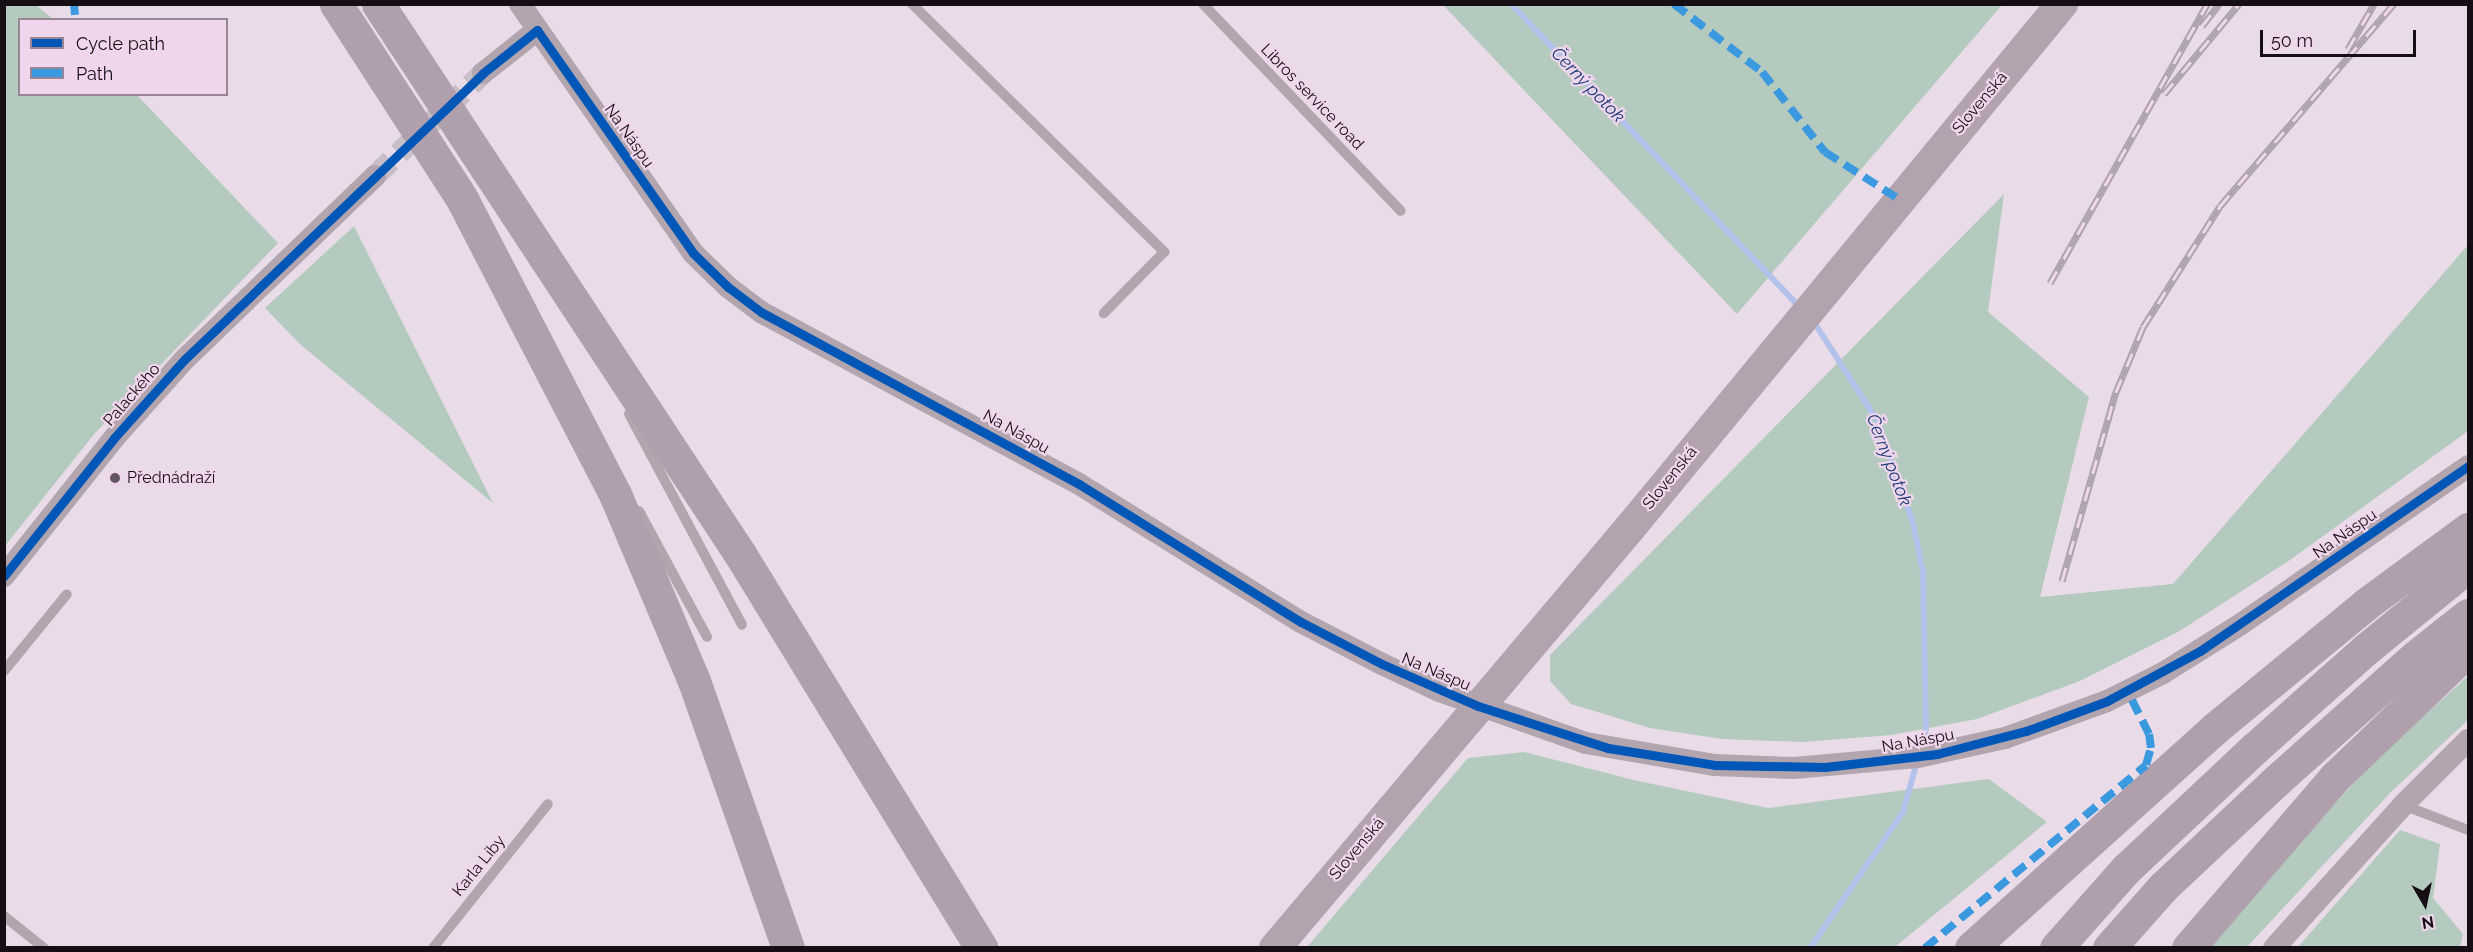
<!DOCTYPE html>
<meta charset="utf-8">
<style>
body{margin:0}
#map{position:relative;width:2473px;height:952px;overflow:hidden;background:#e9dce8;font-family:Raleway,sans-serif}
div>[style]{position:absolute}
.green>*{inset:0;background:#b4cabe}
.stream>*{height:6px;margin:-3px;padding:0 3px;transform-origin:3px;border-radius:3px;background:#b2c2ea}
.street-tunnel>*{height:22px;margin-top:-11px;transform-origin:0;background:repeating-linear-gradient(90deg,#c9bdc8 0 22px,transparent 0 33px)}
.lane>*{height:10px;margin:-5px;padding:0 5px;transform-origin:5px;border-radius:5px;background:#b2a5ae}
.street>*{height:22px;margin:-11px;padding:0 11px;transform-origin:11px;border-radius:11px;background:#b2a5ae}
.secondary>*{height:32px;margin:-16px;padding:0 16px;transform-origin:16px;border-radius:16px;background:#b2a3ae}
.highway>*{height:33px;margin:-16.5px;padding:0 16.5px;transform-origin:16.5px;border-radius:16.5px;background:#b09fac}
.rail>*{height:7px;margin-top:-3.5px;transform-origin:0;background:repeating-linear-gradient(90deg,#efd6ec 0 14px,#aea2ac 0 28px);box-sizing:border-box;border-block:2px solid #aea2ac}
.quiet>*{height:8px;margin-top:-4px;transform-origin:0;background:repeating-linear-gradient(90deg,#3b9adf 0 15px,transparent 0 23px)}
.cycleway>*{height:9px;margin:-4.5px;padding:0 4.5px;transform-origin:4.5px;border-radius:4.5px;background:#0057b8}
.dots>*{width:16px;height:16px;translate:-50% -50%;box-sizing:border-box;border:3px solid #efd6ec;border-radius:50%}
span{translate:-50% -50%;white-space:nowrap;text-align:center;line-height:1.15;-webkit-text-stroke:4.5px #efd6ec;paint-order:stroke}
.street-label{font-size:16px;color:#160e15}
.poi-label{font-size:16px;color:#160e15}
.left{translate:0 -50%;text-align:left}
.water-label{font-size:18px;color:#193976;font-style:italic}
.frame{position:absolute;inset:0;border:6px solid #160e15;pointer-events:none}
.legend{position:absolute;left:18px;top:18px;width:210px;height:78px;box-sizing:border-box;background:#efd6ec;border:2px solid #988696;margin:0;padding:8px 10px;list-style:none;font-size:18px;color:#160e15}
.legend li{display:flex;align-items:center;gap:12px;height:30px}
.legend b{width:30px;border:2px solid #988696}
.north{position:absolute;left:2395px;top:874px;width:60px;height:60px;-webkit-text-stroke:4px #efd6ec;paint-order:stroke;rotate:171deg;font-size:16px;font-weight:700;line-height:24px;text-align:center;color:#160e15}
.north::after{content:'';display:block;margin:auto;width:21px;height:27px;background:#160e15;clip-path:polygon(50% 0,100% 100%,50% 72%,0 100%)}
.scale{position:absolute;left:2260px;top:30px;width:156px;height:27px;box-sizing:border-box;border:3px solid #160e15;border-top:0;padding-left:8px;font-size:18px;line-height:21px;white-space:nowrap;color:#160e15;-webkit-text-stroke:4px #efd6ec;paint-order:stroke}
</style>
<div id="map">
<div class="green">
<div style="clip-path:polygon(5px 4px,36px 5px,53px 19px,20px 20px,20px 94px,137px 95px,278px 243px,95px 433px,5px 546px)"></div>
<div style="clip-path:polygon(1443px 5px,2002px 5px,1737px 314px)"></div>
<div style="clip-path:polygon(2004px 194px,1988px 312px,2089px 397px,2040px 597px,2173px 584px,2468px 245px,2468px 431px,2290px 560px,2178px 632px,2080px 681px,1977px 719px,1892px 735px,1803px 742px,1722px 739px,1650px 728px,1571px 704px,1550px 681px,1550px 655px)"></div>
<div style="clip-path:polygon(354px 226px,493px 503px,301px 345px,265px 308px)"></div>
<div style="clip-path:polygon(2468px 676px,2468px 720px,2391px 792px,2247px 947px,2203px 948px,2374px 761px)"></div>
<div style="clip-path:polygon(1524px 752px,1638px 781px,1768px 808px,1989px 779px,2047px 822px,1895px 947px,1307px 947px,1468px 758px)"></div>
<div style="clip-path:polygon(2400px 830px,2440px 844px,2433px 898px,2463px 934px,2460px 947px,2298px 947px)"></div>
</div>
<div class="stream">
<div style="left:1511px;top:4px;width:420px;rotate:46.4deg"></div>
<div style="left:1812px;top:319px;width:122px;rotate:57.3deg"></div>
<div style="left:1878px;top:422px;width:107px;rotate:70.9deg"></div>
<div style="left:1913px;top:523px;width:50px;rotate:78.5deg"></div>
<div style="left:1923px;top:572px;width:157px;rotate:88.9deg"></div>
<div style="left:1926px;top:729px;width:25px;rotate:106deg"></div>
<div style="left:1810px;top:948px;width:165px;rotate:-55.6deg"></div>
<div style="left:1903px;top:812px;width:52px;rotate:-74.4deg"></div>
</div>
<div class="street-tunnel">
<div style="left:375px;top:176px;width:149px;rotate:-43.6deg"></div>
</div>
<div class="lane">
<div style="left:912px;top:4px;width:354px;rotate:44.5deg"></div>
<div style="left:1164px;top:252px;width:86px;rotate:134.5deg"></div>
<div style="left:1203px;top:4px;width:286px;rotate:46.3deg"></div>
<div style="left:629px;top:414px;width:239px;rotate:61.8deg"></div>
<div style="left:639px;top:511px;width:143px;rotate:61.6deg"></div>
<div style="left:4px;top:671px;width:99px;rotate:-50.7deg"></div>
<div style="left:2403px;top:805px;width:70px;rotate:21deg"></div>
<div style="left:4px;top:916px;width:51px;rotate:38.7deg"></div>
<div style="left:433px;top:948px;width:184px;rotate:-51.4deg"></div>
</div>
<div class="street">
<div style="left:520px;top:4px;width:303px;rotate:55.2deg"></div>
<div style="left:693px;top:253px;width:49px;rotate:44.2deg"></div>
<div style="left:728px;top:287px;width:41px;rotate:37.1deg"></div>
<div style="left:761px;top:312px;width:362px;rotate:28.4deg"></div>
<div style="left:1079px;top:484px;width:261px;rotate:31.9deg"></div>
<div style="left:1301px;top:622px;width:91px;rotate:27.4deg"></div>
<div style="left:1382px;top:664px;width:63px;rotate:25.3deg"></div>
<div style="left:1439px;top:691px;width:156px;rotate:19.5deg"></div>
<div style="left:1586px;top:743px;width:131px;rotate:9.7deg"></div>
<div style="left:1715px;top:765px;width:79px;rotate:2.2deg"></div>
<div style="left:1794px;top:768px;width:124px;rotate:-5.1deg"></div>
<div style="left:1918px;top:757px;width:89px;rotate:-12.3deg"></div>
<div style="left:2005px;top:738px;width:109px;rotate:-19.9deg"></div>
<div style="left:2107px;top:701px;width:63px;rotate:-26.6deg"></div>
<div style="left:2163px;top:673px;width:92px;rotate:-32.1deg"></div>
<div style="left:2241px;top:624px;width:277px;rotate:-34.8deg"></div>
<div style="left:483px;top:73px;width:69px;rotate:-38.5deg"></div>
<div style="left:4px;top:576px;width:176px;rotate:-51.4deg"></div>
<div style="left:114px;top:438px;width:106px;rotate:-48.1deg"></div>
<div style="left:185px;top:359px;width:264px;rotate:-43.9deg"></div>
<div style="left:2274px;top:948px;width:193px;rotate:-47.9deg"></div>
<div style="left:2403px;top:805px;width:92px;rotate:-45deg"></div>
</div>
<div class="secondary">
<div style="left:1275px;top:948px;width:549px;rotate:-49.81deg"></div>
<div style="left:1629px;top:529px;width:681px;rotate:-50.49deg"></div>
</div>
<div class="highway">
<div style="left:336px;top:4px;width:232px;rotate:57.1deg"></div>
<div style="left:462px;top:199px;width:332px;rotate:62.6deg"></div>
<div style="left:615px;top:494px;width:203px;rotate:67.1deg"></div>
<div style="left:694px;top:681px;width:283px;rotate:70.6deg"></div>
<div style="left:378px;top:4px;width:658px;rotate:56.65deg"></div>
<div style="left:740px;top:554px;width:462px;rotate:58.5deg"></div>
<div style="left:1971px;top:948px;width:327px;rotate:-42deg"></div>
<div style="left:2214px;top:729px;width:197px;rotate:-39.4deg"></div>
<div style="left:2366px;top:604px;width:127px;rotate:-36.3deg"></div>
<div style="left:2056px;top:948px;width:106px;rotate:-48.5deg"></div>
<div style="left:2126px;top:869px;width:178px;rotate:-43.2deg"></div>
<div style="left:2256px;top:747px;width:147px;rotate:-41.7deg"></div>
<div style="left:2366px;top:649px;width:132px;rotate:-39.1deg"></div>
<div style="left:2109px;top:948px;width:80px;rotate:-48.5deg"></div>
<div style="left:2162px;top:888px;width:158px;rotate:-43.2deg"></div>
<div style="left:2277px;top:780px;width:185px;rotate:-41.7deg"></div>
<div style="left:2415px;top:657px;width:68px;rotate:-38.4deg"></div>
<div style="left:2188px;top:948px;width:224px;rotate:-49.3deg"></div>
<div style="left:2334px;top:778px;width:185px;rotate:-43.7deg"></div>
</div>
<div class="rail">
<div style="left:2202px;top:26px;width:28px;rotate:-52deg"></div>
<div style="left:2348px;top:49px;width:52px;rotate:-60deg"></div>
<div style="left:2164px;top:94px;width:117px;rotate:-50.2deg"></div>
<div style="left:2050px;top:283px;width:320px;rotate:-60.6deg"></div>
<div style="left:2062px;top:581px;width:197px;rotate:-74.1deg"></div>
<div style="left:2116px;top:392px;width:70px;rotate:-67.4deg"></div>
<div style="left:2143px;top:327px;width:143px;rotate:-57.5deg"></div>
<div style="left:2220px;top:206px;width:267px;rotate:-49.3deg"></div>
</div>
<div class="quiet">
<div style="left:74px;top:4px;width:11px;rotate:85deg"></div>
<div style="left:1674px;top:4px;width:111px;rotate:37.7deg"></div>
<div style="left:1762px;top:72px;width:102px;rotate:51.8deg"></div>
<div style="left:1825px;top:152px;width:89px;rotate:32.6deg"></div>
<div style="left:1925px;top:948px;width:287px;rotate:-39.6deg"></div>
<div style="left:2146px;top:765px;width:18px;rotate:-74deg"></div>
<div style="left:2151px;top:748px;width:14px;rotate:-98deg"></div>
<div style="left:2149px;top:734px;width:47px;rotate:-116.6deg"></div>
</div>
<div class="cycleway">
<div style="left:4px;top:576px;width:176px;rotate:-51.4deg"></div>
<div style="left:114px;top:438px;width:106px;rotate:-48.1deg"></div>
<div style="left:185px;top:359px;width:413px;rotate:-43.8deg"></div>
<div style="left:483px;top:73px;width:69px;rotate:-38.5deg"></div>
<div style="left:537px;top:30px;width:272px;rotate:55deg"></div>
<div style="left:693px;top:253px;width:49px;rotate:44.2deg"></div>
<div style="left:728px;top:287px;width:41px;rotate:37.1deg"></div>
<div style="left:761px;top:312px;width:362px;rotate:28.4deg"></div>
<div style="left:1079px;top:484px;width:261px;rotate:31.9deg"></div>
<div style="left:1301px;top:622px;width:91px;rotate:27.4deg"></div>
<div style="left:1382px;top:664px;width:105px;rotate:23.6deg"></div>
<div style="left:1478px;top:706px;width:137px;rotate:17.9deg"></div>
<div style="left:1608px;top:748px;width:108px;rotate:9deg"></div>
<div style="left:1715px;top:765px;width:110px;rotate:1deg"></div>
<div style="left:1825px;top:767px;width:113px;rotate:-6.6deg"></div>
<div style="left:1937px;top:754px;width:92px;rotate:-14.5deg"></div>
<div style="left:2026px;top:731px;width:86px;rotate:-20.3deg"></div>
<div style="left:2107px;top:701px;width:106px;rotate:-28.3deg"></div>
<div style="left:2200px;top:651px;width:326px;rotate:-34.6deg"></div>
</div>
<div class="dots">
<div style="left:115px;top:478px;background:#60565f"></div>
</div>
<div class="street-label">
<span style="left:1312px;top:97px;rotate:46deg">Libros service road</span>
<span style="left:1980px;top:103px;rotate:-50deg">Slovenská</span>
<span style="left:629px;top:136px;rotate:55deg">Na Náspu</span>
<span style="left:132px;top:395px;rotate:-49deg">Palackého</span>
<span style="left:1016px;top:432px;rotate:29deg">Na Náspu</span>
<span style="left:1670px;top:478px;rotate:-51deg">Slovenská</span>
<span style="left:2345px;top:534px;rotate:-35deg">Na Náspu</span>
<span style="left:1436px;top:672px;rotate:23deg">Na Náspu</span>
<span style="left:1918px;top:741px;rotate:-10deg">Na Náspu</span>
<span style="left:1357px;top:849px;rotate:-50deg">Slovenská</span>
<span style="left:479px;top:866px;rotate:-51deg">Karla Líby</span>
</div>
<div class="poi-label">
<span class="left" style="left:127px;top:478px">Přednádraží</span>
</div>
<div class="water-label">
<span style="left:1588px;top:85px;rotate:46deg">Černý potok</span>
<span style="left:1889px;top:460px;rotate:69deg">Černý potok</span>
</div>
<div class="frame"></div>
<ul class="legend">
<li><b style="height:8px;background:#0057b8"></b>Cycle path</li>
<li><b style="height:8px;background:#3b9adf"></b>Path</li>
</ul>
<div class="north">N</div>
<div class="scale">50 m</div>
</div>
